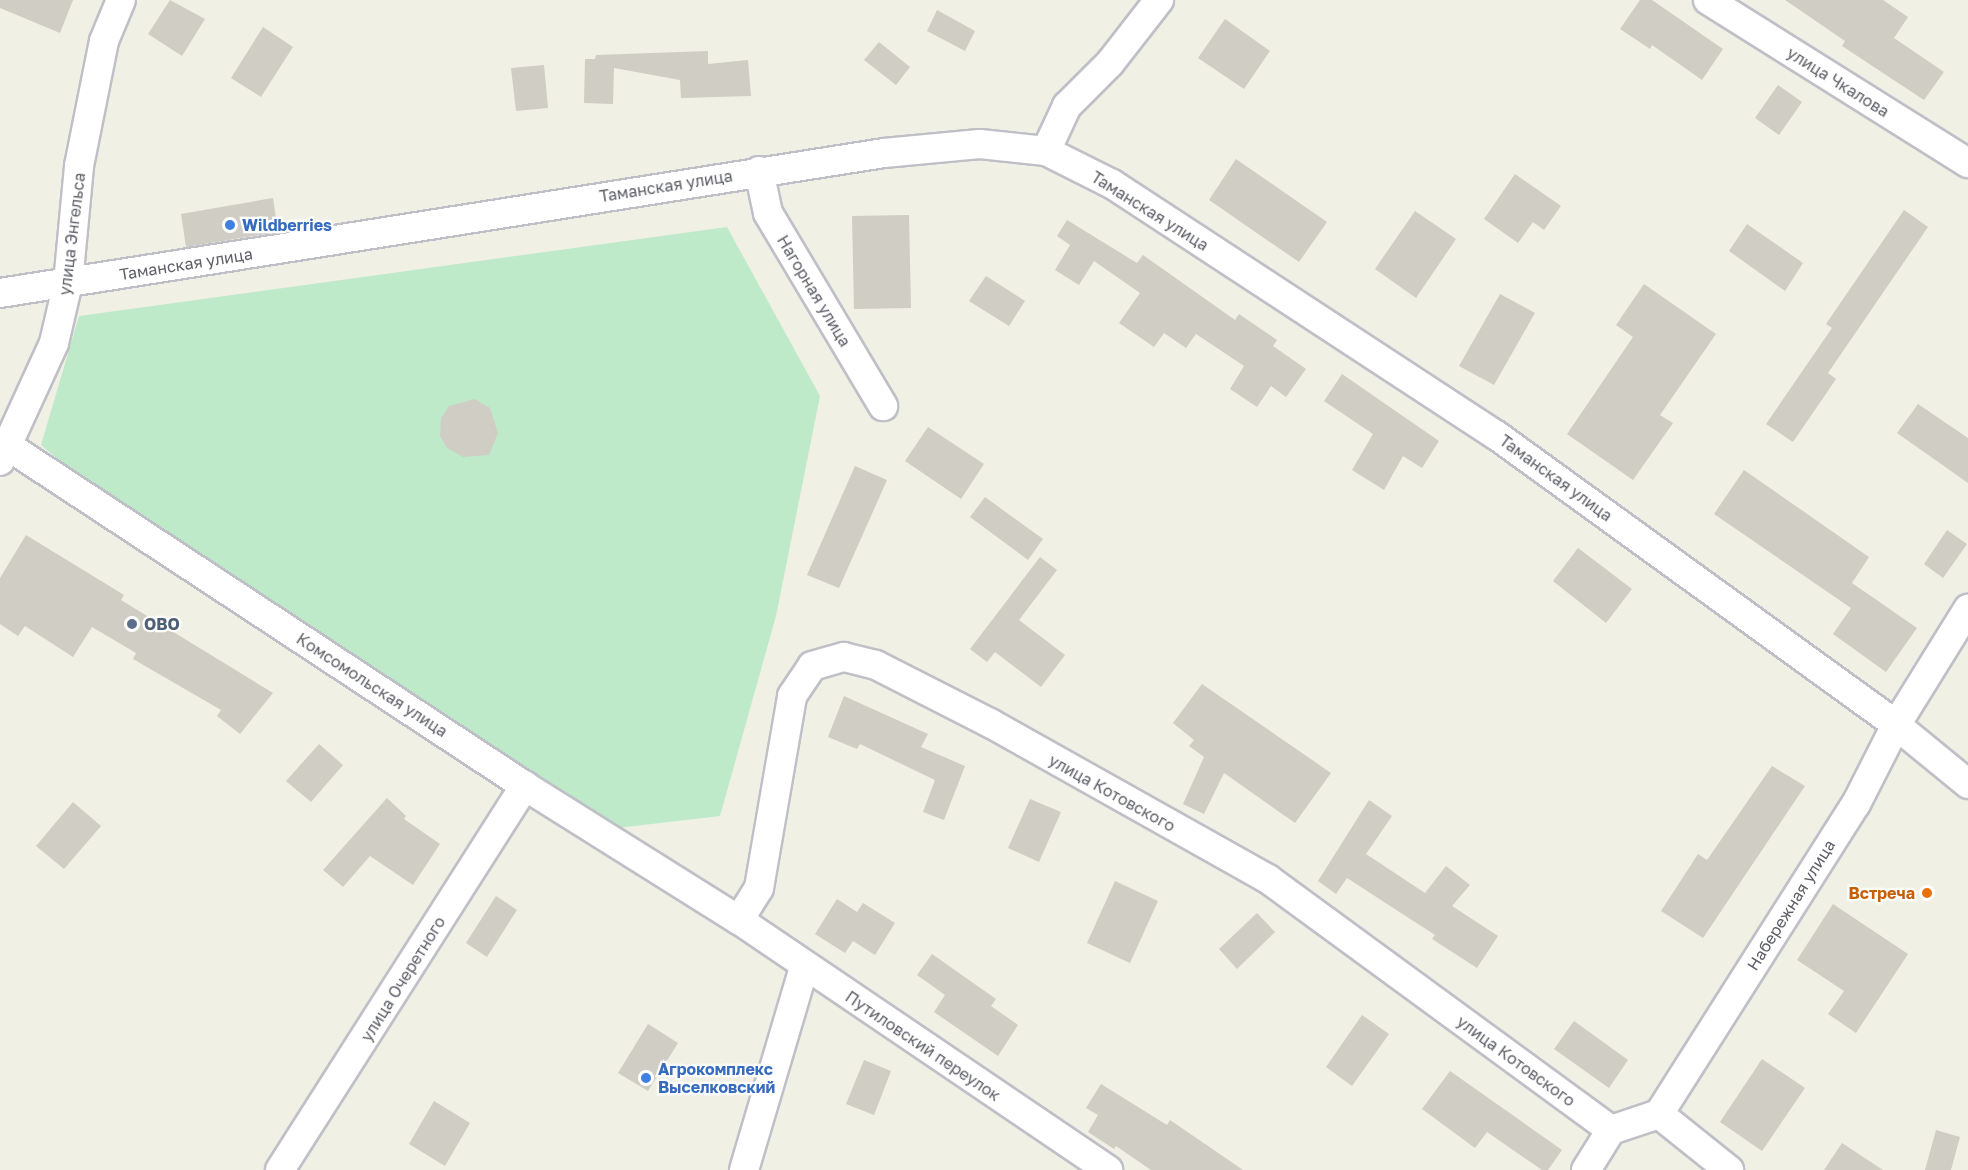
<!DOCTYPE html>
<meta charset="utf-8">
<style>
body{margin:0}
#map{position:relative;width:1968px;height:1170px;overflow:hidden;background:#f0f0e5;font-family:"Golos Text",sans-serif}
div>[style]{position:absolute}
.green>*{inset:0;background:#bfeaca}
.building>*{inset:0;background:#cfcdc4}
.roads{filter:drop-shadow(2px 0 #bfc0c7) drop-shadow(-2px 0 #bfc0c7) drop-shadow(0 2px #bfc0c7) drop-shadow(0 -2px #bfc0c7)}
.minor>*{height:28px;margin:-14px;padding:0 14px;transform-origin:14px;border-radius:14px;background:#fff}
.dots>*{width:16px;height:16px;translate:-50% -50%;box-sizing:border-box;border:3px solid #fff;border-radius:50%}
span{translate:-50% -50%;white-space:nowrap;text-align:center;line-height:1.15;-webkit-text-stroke:4.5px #fff;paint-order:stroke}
.street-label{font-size:16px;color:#5d5e67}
.shop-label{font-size:16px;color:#366cbe;font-weight:700}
.left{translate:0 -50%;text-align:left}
.service-label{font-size:16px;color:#4e5e75;font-weight:700}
.food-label{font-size:16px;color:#c56008;font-weight:700}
.right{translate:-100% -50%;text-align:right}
</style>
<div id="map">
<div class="green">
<div style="clip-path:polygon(727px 227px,820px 396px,776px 616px,720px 816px,609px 829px,109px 502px,41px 445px,79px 316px)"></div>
</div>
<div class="building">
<div style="clip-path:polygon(0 0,73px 0,60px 33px,0 8px)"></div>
<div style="clip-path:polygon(170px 0,205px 19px,182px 56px,148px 34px)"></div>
<div style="clip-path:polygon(1640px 0,1652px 0,1723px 49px,1702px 80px,1652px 45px,1650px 49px,1620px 29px)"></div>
<div style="clip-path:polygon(1785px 0,1883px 0,1908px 17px,1894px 38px,1944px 72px,1924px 100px,1842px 46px,1845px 41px)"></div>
<div style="clip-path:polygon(937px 10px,975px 31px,965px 51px,927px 31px)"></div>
<div style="clip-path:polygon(1225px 19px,1270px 51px,1244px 89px,1198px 58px)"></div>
<div style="clip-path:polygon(263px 27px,293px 47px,261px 97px,231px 78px)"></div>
<div style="clip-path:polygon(879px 42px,910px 67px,896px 85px,864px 60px)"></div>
<div style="clip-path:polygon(708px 51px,708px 64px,748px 60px,751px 96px,681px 98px,680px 80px,614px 68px,613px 104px,584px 103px,585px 59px,595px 59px,596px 55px)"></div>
<div style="clip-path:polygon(544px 65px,548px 108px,516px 111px,511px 68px)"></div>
<div style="clip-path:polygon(1778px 85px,1802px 102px,1779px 135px,1755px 118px)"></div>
<div style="clip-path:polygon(1236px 159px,1327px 222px,1299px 262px,1209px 200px)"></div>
<div style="clip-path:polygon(1515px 174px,1561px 206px,1544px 230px,1533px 222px,1518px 243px,1484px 219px)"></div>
<div style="clip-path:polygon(273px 198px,278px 232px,186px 247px,181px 214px)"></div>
<div style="clip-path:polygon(1904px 210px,1928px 227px,1828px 373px,1836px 379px,1793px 442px,1766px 424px,1832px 328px,1826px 324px)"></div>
<div style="clip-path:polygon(1415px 211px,1456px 239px,1416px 298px,1375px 269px)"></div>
<div style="clip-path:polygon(909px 215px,911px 308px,854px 309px,852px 216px)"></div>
<div style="clip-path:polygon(1067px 220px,1137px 263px,1143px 255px,1235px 320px,1239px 314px,1277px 340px,1273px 346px,1306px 369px,1286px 397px,1271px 386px,1257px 407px,1230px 389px,1244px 366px,1196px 334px,1186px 348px,1164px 333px,1154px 347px,1119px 323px,1140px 293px,1094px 261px,1079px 285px,1055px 270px,1070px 245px,1057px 236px)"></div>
<div style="clip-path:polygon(1747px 224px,1803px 263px,1785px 291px,1729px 251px)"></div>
<div style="clip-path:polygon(986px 276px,1025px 301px,1009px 326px,969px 301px)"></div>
<div style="clip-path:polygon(1644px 284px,1716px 334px,1660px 415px,1673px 423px,1633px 480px,1567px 434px,1633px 337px,1616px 325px)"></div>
<div style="clip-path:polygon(1500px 294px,1535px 313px,1494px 385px,1459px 366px)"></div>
<div style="clip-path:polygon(1342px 374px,1439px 441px,1422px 468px,1403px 456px,1384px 490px,1352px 470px,1373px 434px,1324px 401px)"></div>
<div style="clip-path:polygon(475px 399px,490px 408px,498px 433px,489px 455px,463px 457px,447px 448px,440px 436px,441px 418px,449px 406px)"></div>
<div style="clip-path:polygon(1918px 404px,1968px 438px,1968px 483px,1897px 433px)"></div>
<div style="clip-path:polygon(928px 427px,984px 464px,961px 499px,905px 461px)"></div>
<div style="clip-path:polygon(855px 466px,887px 480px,839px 588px,807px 575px)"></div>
<div style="clip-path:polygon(1744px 470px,1869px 557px,1852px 583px,1917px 628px,1886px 672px,1833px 634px,1851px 608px,1714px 514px)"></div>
<div style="clip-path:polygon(985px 497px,1043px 539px,1028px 560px,970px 517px)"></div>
<div style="clip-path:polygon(1947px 530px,1967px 544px,1943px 578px,1924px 564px)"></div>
<div style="clip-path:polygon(26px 535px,124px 595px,121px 600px,273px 693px,240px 734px,217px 716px,221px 710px,133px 659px,136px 653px,92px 627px,73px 657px,25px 626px,18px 636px,0 624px,0 578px)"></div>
<div style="clip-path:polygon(1578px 548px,1632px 589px,1606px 623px,1553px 581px)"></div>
<div style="clip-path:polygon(1040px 557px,1057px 570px,1019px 620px,1065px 655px,1041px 687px,995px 652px,987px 662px,970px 649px)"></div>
<div style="clip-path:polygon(1202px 684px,1331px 773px,1295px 823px,1224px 773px,1204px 814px,1183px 804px,1204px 757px,1189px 746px,1194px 740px,1173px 723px)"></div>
<div style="clip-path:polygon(844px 696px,928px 734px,921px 747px,965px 766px,944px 820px,923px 812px,935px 780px,860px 744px,857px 749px,828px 737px)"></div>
<div style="clip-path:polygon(319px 744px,343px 765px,311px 802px,286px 781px)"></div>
<div style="clip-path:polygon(1772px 766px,1805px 786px,1703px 938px,1661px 911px,1698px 854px,1707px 860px)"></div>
<div style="clip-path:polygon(387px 798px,406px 816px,404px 819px,440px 844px,413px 885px,370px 856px,343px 887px,323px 870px)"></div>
<div style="clip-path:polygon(1030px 799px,1061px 812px,1039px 862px,1008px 848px)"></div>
<div style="clip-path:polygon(1369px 800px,1392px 816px,1366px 854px,1425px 893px,1446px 866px,1470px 885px,1452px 906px,1498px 936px,1477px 968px,1432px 939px,1435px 935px,1347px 878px,1336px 894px,1318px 881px)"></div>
<div style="clip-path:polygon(73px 802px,101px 826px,64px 869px,36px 846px)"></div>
<div style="clip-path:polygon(1115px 881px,1158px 901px,1130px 963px,1087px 943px)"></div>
<div style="clip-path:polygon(496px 896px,517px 910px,487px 957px,466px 943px)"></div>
<div style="clip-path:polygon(837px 899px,857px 912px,863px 903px,895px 923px,875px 955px,853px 941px,845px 953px,815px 934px)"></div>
<div style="clip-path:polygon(1833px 904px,1908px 954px,1856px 1033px,1828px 1014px,1844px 991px,1797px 960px)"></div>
<div style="clip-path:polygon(1257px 913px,1275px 932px,1237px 969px,1219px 949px)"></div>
<div style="clip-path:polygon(932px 954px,996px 999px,991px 1006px,1018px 1025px,998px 1056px,934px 1012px,945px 995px,917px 975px)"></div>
<div style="clip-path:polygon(1362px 1015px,1389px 1034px,1352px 1086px,1326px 1067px)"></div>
<div style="clip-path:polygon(1574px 1021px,1628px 1060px,1609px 1088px,1554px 1049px)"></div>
<div style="clip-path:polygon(648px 1024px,678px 1043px,648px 1091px,618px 1073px)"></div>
<div style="clip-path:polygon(1762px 1059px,1805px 1088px,1762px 1151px,1720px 1122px)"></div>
<div style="clip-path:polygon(864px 1060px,891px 1071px,874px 1115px,846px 1104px)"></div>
<div style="clip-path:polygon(1450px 1071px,1562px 1150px,1548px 1170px,1542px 1170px,1487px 1132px,1475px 1148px,1422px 1109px)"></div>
<div style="clip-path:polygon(1101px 1084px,1167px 1125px,1170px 1120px,1243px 1170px,1151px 1170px,1116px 1146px,1114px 1149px,1088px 1132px,1098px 1115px,1086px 1108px)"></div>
<div style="clip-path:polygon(434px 1101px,470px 1123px,445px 1166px,409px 1144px)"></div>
<div style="clip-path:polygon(1936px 1130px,1960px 1137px,1951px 1170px,1925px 1170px)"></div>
<div style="clip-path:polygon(1842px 1143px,1883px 1170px,1824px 1170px)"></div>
</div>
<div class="roads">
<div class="minor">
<div style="left:1708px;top:0;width:307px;rotate:32.1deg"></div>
<div style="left:1046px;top:151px;width:50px;rotate:-65deg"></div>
<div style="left:1067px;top:106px;width:61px;rotate:-45deg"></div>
<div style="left:1110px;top:63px;width:80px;rotate:-52.1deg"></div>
<div style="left:759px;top:171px;width:43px;rotate:77.9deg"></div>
<div style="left:768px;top:213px;width:225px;rotate:59.2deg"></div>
<div style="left:0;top:293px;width:895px;rotate:-9deg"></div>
<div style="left:884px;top:153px;width:96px;rotate:-5.4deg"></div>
<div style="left:980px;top:144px;width:66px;rotate:6.1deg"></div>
<div style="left:1046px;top:151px;width:74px;rotate:26.6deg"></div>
<div style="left:1112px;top:184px;width:459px;rotate:33.2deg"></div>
<div style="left:1496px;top:435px;width:494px;rotate:35.9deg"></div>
<div style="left:1896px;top:725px;width:93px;rotate:39.3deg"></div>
<div style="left:8px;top:446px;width:619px;rotate:33.33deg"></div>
<div style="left:525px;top:786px;width:252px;rotate:32.1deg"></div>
<div style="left:739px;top:920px;width:446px;rotate:34.1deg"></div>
<div style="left:0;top:461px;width:130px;rotate:-65.4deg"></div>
<div style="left:54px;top:343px;width:62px;rotate:-76.9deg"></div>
<div style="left:68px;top:283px;width:118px;rotate:-84.6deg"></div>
<div style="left:79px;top:166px;width:127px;rotate:-78.7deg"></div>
<div style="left:104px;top:41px;width:44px;rotate:-67.5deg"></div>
<div style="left:739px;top:920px;width:38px;rotate:-58deg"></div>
<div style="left:759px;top:888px;width:195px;rotate:-80.2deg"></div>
<div style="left:792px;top:696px;width:36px;rotate:-56deg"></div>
<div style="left:812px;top:666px;width:33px;rotate:-16deg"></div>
<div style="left:844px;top:657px;width:33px;rotate:14deg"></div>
<div style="left:876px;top:665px;width:128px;rotate:27deg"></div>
<div style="left:990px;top:723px;width:319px;rotate:29.3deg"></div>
<div style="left:1268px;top:879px;width:425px;rotate:36.2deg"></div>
<div style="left:1659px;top:1114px;width:90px;rotate:38.7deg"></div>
<div style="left:280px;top:1170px;width:456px;rotate:-57.5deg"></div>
<div style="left:744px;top:1170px;width:212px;rotate:-73.5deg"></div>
<div style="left:1586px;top:1170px;width:47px;rotate:-58deg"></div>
<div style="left:1611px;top:1130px;width:51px;rotate:-18.4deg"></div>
<div style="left:1659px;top:1114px;width:367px;rotate:-57.6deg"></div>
<div style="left:1856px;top:804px;width:89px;rotate:-63.1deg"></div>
<div style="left:1896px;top:725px;width:137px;rotate:-58.2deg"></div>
</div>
</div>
<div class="dots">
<div style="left:230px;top:225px;background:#3f7fe0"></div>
<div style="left:132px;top:624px;background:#5c6f8a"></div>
<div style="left:1927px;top:893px;background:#e8710a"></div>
<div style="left:646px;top:1078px;background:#3f7fe0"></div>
</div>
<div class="street-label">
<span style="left:1838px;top:82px;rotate:32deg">улица Чкалова</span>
<span style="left:666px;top:186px;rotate:-9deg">Таманская улица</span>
<span style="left:1150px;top:211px;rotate:32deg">Таманская улица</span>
<span style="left:72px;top:234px;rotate:-83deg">улица Энгельса</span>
<span style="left:186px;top:264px;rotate:-9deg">Таманская улица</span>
<span style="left:814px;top:291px;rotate:59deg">Нагорная улица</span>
<span style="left:1556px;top:478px;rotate:36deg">Таманская улица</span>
<span style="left:372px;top:685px;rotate:33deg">Комсомольская улица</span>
<span style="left:1112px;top:793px;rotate:29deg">улица Котовского</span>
<span style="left:1791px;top:905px;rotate:-58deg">Набережная улица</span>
<span style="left:403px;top:979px;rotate:-58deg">улица Очеретного</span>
<span style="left:923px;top:1046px;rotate:34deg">Путиловский переулок</span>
<span style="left:1516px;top:1061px;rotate:36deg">улица Котовского</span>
</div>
<div class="shop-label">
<span class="left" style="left:242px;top:225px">Wildberries</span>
<span class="left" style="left:658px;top:1078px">Агрокомплекс<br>Выселковский</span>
</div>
<div class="service-label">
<span class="left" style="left:144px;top:624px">ОВО</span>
</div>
<div class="food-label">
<span class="right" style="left:1915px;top:893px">Встреча</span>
</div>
</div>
